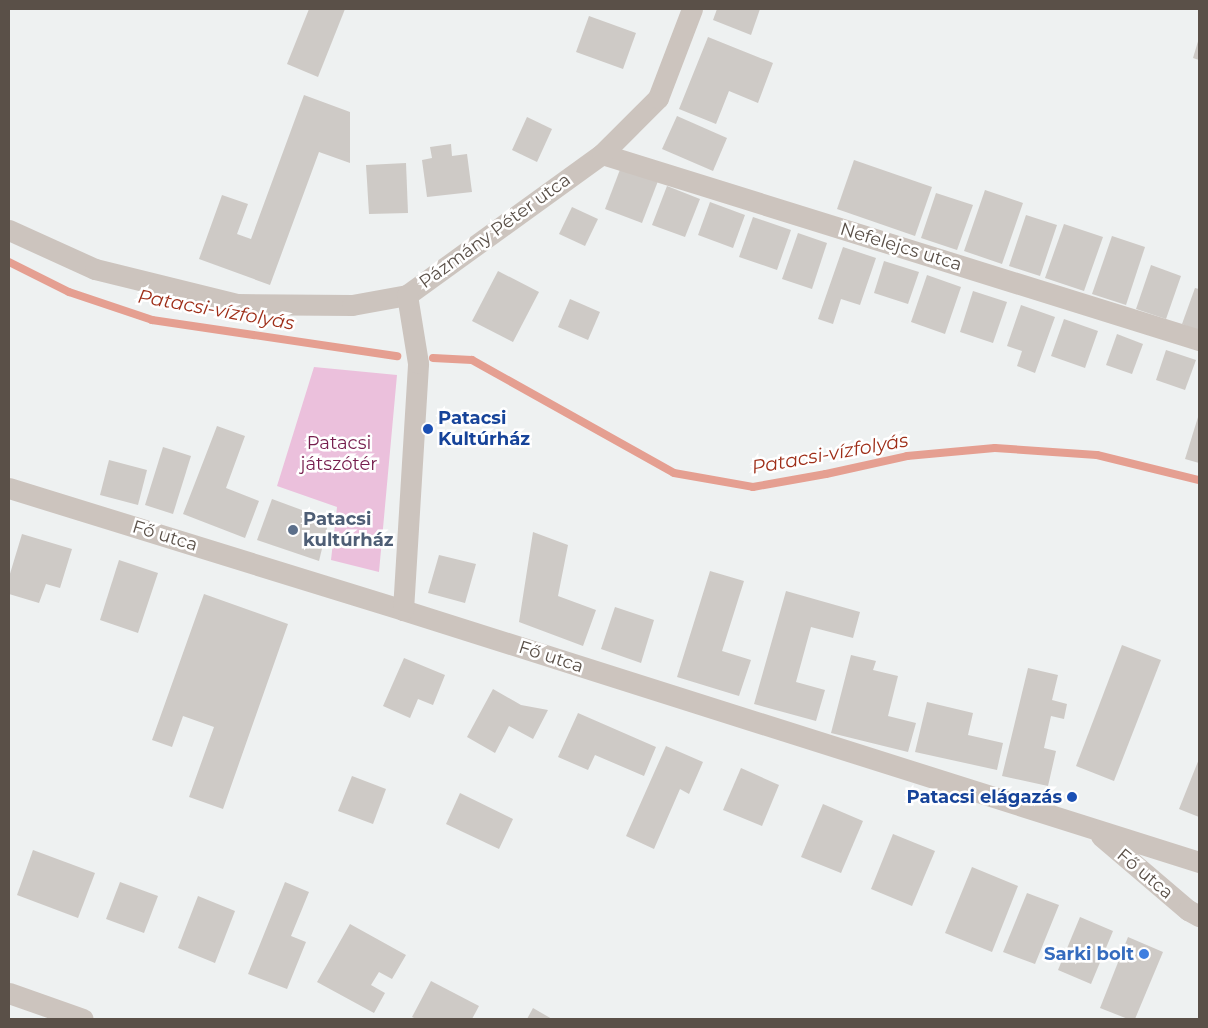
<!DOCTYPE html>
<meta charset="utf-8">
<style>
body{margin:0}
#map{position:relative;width:1208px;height:1028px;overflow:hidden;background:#eef1f1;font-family:Montserrat,sans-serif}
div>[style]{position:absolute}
.green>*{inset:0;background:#ebc0dc}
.stream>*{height:8px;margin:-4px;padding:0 4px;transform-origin:4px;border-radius:4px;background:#e59f91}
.building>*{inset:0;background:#cecac6}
.street>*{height:21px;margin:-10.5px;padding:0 10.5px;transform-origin:10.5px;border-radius:10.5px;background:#ccc4be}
.dots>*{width:14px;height:14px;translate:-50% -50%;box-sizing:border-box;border:2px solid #fff;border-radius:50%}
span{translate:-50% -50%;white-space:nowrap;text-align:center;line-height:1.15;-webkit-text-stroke:5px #fff;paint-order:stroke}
.street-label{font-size:18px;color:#5a5048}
.transit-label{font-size:18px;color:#164399;font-weight:700}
.left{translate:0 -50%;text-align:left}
.right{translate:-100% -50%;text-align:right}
.park-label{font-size:18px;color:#761e4e}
.service-label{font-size:18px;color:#4e5e75;font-weight:700}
.shop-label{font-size:18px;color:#366cbe;font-weight:700}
.water-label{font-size:19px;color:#9e2e18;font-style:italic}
.frame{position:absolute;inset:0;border:10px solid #5a5048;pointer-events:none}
</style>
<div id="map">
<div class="green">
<div style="clip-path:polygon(314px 367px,397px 375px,379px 572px,331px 560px,337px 507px,277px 486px)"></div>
</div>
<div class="stream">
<div style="left:9px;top:262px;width:67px;rotate:26.6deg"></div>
<div style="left:69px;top:292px;width:88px;rotate:18.6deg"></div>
<div style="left:152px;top:320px;width:248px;rotate:8.4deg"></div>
<div style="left:433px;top:358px;width:39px;rotate:3deg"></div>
<div style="left:472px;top:360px;width:231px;rotate:29.2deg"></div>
<div style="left:674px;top:473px;width:80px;rotate:10deg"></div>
<div style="left:753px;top:487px;width:74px;rotate:-10.1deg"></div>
<div style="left:826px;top:474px;width:83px;rotate:-12.5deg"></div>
<div style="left:907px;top:456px;width:88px;rotate:-5.2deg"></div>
<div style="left:995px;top:448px;width:102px;rotate:3.9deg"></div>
<div style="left:1097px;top:455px;width:105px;rotate:13.8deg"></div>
</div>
<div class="building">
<div style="clip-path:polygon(309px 9px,345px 9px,318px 77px,287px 64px)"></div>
<div style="clip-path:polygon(717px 9px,760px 9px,751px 35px,713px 20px)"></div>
<div style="clip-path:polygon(589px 16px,636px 33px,623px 69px,576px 52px)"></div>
<div style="clip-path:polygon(708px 37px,773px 63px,758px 103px,729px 91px,716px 124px,679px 109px)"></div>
<div style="clip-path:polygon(1199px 38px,1199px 60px,1193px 58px)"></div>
<div style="clip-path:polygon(304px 95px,350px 112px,350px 163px,319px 152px,270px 285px,199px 259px,222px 195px,248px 204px,237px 234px,251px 239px)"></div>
<div style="clip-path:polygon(677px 116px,727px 138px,713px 171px,662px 149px)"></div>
<div style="clip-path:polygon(527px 117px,552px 129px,537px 162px,512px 150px)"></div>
<div style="clip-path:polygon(451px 144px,452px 156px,467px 154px,472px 192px,427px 197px,422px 160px,432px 158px,430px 147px)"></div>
<div style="clip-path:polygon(854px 160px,932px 187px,915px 236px,837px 209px)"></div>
<div style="clip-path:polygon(406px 163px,408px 213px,369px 214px,366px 165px)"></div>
<div style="clip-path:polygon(621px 167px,658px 181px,642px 223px,605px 209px)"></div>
<div style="clip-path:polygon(667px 186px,700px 199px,685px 237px,652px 225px)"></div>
<div style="clip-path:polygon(985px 190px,1023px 203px,1002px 264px,964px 251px)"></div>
<div style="clip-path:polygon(936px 193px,973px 205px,957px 250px,921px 238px)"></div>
<div style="clip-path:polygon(710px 202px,745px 215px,733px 248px,698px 235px)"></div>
<div style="clip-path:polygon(572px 207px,598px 219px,585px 246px,559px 234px)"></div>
<div style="clip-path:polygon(1026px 215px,1057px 225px,1040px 276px,1009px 266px)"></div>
<div style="clip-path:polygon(753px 217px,791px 230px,777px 270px,739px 257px)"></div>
<div style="clip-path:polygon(1064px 224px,1103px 237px,1084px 291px,1045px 278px)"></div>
<div style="clip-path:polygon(798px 233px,827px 243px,812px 289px,782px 279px)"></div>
<div style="clip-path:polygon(1112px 236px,1145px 247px,1126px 305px,1092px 294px)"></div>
<div style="clip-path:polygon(843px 247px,876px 258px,860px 305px,841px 299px,833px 324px,818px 319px)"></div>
<div style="clip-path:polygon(884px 261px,919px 272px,908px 304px,874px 293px)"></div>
<div style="clip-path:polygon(1151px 265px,1181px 276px,1166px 319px,1136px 309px)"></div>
<div style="clip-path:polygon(498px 271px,539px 292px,513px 342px,472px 321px)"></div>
<div style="clip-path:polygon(927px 275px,961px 287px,945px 334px,911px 322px)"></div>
<div style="clip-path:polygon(1195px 288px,1199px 289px,1199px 331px,1182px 324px)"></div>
<div style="clip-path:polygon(973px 291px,1007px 302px,993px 343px,960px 332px)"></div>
<div style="clip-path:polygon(570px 299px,600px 312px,588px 340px,558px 327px)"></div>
<div style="clip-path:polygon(1021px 305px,1055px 317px,1035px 373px,1017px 366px,1022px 351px,1007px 346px)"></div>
<div style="clip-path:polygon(1064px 319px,1098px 331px,1085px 368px,1051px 356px)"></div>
<div style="clip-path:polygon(1117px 334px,1143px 344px,1132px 374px,1106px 365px)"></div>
<div style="clip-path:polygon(1166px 350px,1196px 360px,1185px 390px,1156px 380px)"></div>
<div style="clip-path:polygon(1199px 414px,1199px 463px,1185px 459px)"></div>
<div style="clip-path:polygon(217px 426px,245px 436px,226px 488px,259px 501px,245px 538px,183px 514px)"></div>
<div style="clip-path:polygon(163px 447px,191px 456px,173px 514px,145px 505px)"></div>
<div style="clip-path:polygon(109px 460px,147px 470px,138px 505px,100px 495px)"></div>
<div style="clip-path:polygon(272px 499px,329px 520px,319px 561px,257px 540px)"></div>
<div style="clip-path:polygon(533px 532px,568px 545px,558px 596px,596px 610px,583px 646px,519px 622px)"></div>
<div style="clip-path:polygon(22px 534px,72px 549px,60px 588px,46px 584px,39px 603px,9px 594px,9px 577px)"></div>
<div style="clip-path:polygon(439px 555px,476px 564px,465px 603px,428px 593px)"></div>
<div style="clip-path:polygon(119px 560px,158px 573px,138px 633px,100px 620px)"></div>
<div style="clip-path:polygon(710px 571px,744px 581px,722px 651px,751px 660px,739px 696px,677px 677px)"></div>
<div style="clip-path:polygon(786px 591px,860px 612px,853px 638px,811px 627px,796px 682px,825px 690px,816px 721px,754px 704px)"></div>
<div style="clip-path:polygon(204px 594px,288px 624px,223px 809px,189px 797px,214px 727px,183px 716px,172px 747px,152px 740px)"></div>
<div style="clip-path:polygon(615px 607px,654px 620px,641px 663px,601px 649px)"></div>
<div style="clip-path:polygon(1122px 645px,1161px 660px,1114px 781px,1076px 766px)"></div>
<div style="clip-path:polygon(851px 655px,876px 661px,873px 670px,898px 676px,888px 716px,916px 723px,908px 752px,831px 733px)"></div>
<div style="clip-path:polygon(404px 658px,445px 675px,433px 705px,418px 699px,410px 718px,383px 706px)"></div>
<div style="clip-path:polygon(1028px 668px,1058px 675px,1052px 700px,1067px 704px,1064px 719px,1051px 716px,1044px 748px,1056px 751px,1048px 786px,1002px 776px)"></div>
<div style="clip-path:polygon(493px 689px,521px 705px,548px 710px,533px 739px,509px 726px,495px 753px,467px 737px)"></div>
<div style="clip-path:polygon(927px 702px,973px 713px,968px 735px,1003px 743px,997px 770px,915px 752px)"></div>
<div style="clip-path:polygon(578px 713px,656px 747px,644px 776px,595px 755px,588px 770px,558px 757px)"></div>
<div style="clip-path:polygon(666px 746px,703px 762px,689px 794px,680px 789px,654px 849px,626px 836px)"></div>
<div style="clip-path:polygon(1199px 759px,1199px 817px,1179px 809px)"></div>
<div style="clip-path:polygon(741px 768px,779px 785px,762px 826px,723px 810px)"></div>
<div style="clip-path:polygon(352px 776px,386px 789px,373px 824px,338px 811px)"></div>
<div style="clip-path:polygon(460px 793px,513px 819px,499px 849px,446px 824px)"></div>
<div style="clip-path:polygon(823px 804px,863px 821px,841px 873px,801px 857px)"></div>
<div style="clip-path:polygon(893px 834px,935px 851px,912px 906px,871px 889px)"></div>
<div style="clip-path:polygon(33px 850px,95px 873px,78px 918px,17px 895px)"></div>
<div style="clip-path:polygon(972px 867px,1018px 886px,992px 952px,945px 933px)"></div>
<div style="clip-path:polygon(120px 882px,158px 896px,144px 933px,106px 919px)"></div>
<div style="clip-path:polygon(285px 882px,309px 892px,291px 936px,306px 942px,287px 989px,248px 974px)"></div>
<div style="clip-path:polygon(1027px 893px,1059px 905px,1035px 964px,1003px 952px)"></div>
<div style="clip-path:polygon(198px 896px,235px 911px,215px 963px,178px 948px)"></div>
<div style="clip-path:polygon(1080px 917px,1113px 931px,1091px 984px,1058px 970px)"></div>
<div style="clip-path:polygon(350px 924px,406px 955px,392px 979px,379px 972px,371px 985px,385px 993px,374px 1013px,317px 982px)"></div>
<div style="clip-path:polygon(1128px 937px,1163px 952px,1135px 1019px,1128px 1019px,1100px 1008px)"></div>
<div style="clip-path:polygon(431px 981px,479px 1006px,472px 1019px,416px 1019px,412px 1017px)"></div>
<div style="clip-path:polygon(533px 1008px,552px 1019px,527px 1019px)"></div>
</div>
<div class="street">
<div style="left:602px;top:154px;width:625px;rotate:17.3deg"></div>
<div style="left:9px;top:230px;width:94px;rotate:24.4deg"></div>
<div style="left:95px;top:269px;width:146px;rotate:13.8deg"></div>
<div style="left:237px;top:304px;width:115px;rotate:0.5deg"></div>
<div style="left:352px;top:305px;width:56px;rotate:-10.3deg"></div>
<div style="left:407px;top:295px;width:241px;rotate:-35.9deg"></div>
<div style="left:602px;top:154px;width:79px;rotate:-45deg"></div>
<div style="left:658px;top:98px;width:95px;rotate:-69.1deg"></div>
<div style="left:9px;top:488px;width:412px;rotate:17.2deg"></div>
<div style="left:403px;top:610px;width:835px;rotate:17.57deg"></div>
<div style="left:403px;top:610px;width:247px;rotate:-86.5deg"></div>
<div style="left:418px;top:363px;width:69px;rotate:-99.2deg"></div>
<div style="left:1101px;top:836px;width:114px;rotate:40.4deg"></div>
<div style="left:1188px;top:910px;width:13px;rotate:29deg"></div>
<div style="left:9px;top:993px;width:78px;rotate:19.4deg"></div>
</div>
<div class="dots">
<div style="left:428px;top:429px;background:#1a4fb4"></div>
<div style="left:293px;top:530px;background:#5c6f8a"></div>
<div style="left:1072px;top:797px;background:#1a4fb4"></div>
<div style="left:1144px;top:954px;background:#3f7fe0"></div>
</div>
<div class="street-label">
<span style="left:495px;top:231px;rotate:-36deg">Pázmány Péter utca</span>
<span style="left:901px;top:247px;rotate:17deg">Nefelejcs utca</span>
<span style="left:165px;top:536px;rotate:17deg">Fő utca</span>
<span style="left:551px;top:657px;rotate:18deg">Fő utca</span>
<span style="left:1145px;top:874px;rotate:40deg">Fő utca</span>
</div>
<div class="transit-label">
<span class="left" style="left:438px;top:429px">Patacsi<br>Kultúrház</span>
<span class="right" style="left:1062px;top:797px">Patacsi elágazás</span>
</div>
<div class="park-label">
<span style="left:339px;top:454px">Patacsi<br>játszótér</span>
</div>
<div class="service-label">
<span class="left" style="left:303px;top:530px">Patacsi<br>kultúrház</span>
</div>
<div class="shop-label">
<span class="right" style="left:1134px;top:954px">Sarki bolt</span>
</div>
<div class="water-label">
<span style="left:216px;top:310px;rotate:10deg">Patacsi-vízfolyás</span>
<span style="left:830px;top:454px;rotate:-10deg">Patacsi-vízfolyás</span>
</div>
<div class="frame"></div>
</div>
